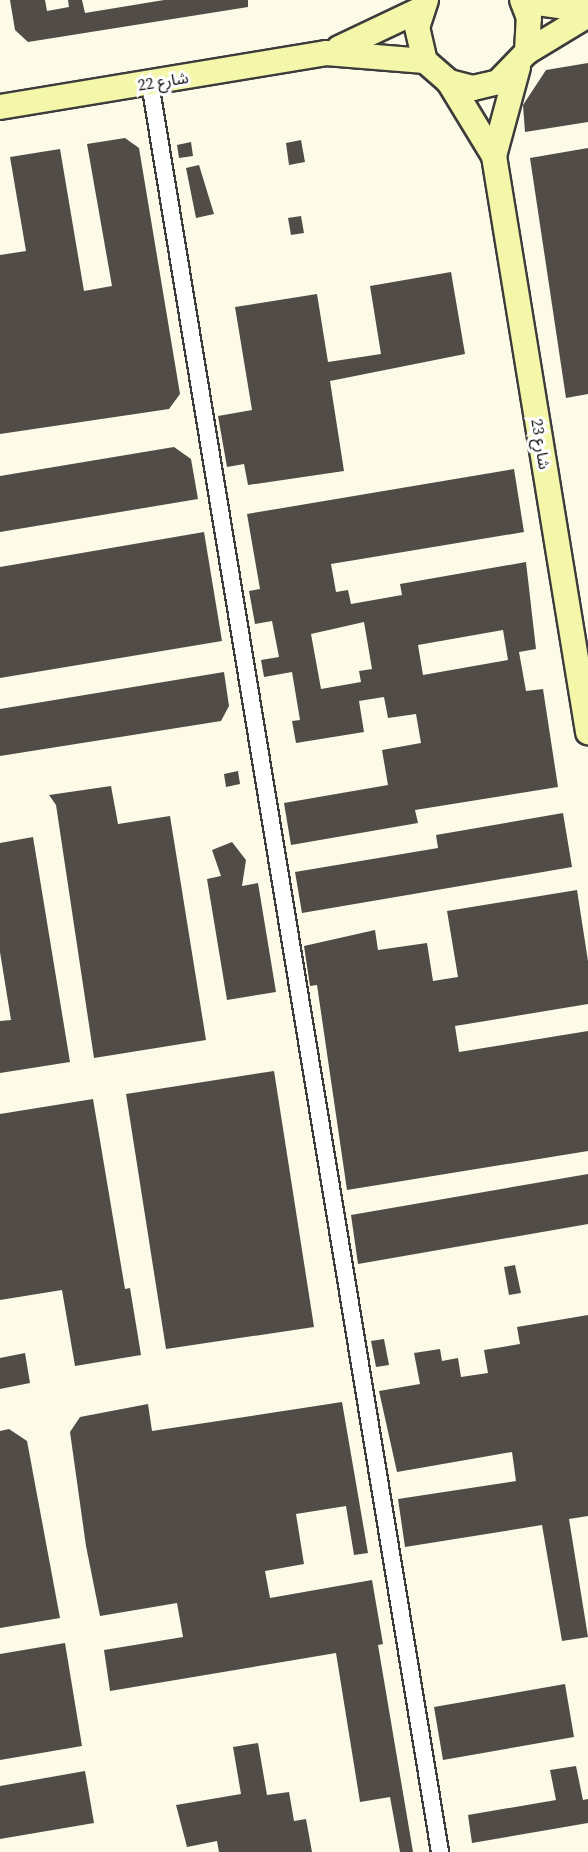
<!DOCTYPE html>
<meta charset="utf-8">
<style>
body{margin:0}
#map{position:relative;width:588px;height:1852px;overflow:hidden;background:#fdfbe8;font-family:"Source Serif 4","Noto Sans Arabic",serif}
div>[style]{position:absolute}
.building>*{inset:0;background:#514c47}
.roads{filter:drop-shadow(2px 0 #3c3c3c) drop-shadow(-2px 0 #3c3c3c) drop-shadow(0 2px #3c3c3c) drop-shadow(0 -2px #3c3c3c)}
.street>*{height:16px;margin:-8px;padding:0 8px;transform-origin:8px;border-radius:8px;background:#fff}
.secondary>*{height:24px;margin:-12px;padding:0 12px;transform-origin:12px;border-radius:12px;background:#f4f6aa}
span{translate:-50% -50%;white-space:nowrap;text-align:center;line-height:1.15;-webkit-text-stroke:6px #fff;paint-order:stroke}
.street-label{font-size:16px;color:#090909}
</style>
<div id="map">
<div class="building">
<div style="clip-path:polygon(10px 0,45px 0,47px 11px,69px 7px,68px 0,82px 0,85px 13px,164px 0,248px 0,248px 7px,28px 42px,15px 30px)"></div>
<div style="clip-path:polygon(588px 63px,588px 122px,525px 132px,523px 105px,546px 70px)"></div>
<div style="clip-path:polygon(125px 138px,139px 148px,180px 394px,169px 409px,0 434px,0 255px,26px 251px,10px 157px,60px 149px,84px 291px,112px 286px,87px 144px)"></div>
<div style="clip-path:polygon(301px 140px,305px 162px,289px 165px,286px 143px)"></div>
<div style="clip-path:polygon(191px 142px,193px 156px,179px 158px,177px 145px)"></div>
<div style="clip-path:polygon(588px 148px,588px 394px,566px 398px,530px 158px)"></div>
<div style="clip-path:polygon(199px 165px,214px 214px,196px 218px,186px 168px)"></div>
<div style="clip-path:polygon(301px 216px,304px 233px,291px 235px,288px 218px)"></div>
<div style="clip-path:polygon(451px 272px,465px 354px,330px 381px,344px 471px,248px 485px,244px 464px,227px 467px,218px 416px,252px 410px,235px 307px,317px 294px,328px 362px,381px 354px,370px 286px)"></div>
<div style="clip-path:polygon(174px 447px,191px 459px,198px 499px,0 532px,0 476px)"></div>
<div style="clip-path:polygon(evenodd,514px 469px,524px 532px,331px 564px,336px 592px,348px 590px,351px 604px,402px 595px,400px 584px,526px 562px,536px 649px,519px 652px,526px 691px,543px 689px,558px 787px,415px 810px,418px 823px,291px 845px,284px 803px,388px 785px,382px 750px,421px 743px,416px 714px,388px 718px,384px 697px,359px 701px,364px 732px,296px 743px,292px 721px,300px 720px,292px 672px,264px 677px,261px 660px,279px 657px,272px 621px,255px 624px,249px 591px,260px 589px,247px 514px,514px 469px,364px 622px,372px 669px,359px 671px,361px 682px,321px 689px,311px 634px,364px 622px,514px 469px,503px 630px,508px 660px,423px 675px,418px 645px,503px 630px)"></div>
<div style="clip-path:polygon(204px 532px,222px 641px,0 678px,0 567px)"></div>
<div style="clip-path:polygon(224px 672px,229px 706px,221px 721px,0 756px,0 709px)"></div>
<div style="clip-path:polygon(238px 771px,240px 784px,226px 787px,224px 774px)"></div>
<div style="clip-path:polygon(111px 786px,118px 824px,170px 816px,206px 1040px,94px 1058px,56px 805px,49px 795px)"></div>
<div style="clip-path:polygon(563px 813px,572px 867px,302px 913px,295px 872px,438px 848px,436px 835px)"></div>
<div style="clip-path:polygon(33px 837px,70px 1062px,0 1073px,0 1021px,11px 1020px,0 952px,0 843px)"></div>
<div style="clip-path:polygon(232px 842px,246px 860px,242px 886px,258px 883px,276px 992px,227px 1000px,207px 879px,221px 876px,212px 850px)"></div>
<div style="clip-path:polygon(577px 890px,588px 961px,588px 1004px,455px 1026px,459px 1052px,588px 1031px,588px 1151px,347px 1190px,317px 985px,310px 986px,304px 946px,375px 930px,378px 950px,427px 943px,433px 981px,458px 977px,447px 911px)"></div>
<div style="clip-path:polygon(274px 1071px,314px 1327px,166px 1349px,126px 1094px)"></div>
<div style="clip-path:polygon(93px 1099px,125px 1289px,130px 1288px,141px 1355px,75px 1366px,62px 1290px,0 1300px,0 1114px)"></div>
<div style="clip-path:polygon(588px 1174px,588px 1224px,358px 1264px,351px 1215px)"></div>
<div style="clip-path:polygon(515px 1265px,521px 1293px,509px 1295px,504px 1267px)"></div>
<div style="clip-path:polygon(588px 1315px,588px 1516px,569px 1519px,588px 1637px,562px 1641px,542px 1525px,405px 1547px,398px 1499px,516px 1481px,512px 1452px,397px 1472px,379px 1391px,420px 1384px,414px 1353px,440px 1349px,442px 1361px,458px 1358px,461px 1377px,488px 1373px,484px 1350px,520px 1344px,517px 1327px)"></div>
<div style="clip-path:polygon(384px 1339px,389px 1365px,376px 1367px,371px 1341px)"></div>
<div style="clip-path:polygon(25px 1353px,30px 1383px,0 1389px,0 1358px)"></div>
<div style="clip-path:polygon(342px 1402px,368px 1553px,354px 1555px,346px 1506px,296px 1514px,304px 1564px,265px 1571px,270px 1598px,372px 1580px,383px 1644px,378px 1645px,413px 1852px,400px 1852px,390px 1797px,360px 1802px,336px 1653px,110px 1691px,104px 1650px,183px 1637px,177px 1603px,100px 1616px,86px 1546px,70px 1432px,80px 1417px,148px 1404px,152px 1431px)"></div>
<div style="clip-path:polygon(9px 1429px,27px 1441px,60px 1618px,0 1628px,0 1431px)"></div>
<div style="clip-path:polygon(65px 1643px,82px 1746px,0 1760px,0 1654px)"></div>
<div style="clip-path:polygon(565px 1684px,574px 1737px,443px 1760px,434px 1707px)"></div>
<div style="clip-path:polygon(258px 1743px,267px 1795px,289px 1792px,294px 1821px,306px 1819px,312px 1852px,219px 1852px,217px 1841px,187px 1847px,176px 1805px,241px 1794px,233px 1747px)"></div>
<div style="clip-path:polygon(576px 1766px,583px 1800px,588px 1799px,588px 1823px,472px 1843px,468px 1815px,556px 1800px,550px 1770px)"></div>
<div style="clip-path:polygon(85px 1771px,94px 1823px,0 1839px,0 1786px)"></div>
</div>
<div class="roads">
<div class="street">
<div style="left:150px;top:83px;width:1793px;rotate:80.69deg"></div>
</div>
<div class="secondary">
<div style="left:426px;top:0;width:28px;rotate:108deg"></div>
<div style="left:417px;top:27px;width:35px;rotate:77deg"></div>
<div style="left:425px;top:61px;width:32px;rotate:41deg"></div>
<div style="left:449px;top:82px;width:25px;rotate:14deg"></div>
<div style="left:473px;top:88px;width:26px;rotate:-13deg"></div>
<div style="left:498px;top:82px;width:42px;rotate:-46deg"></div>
<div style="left:527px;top:52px;width:34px;rotate:-87deg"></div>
<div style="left:529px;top:18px;width:19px;rotate:-111deg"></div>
<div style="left:523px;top:1px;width:66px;rotate:7.9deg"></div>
<div style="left:339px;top:48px;width:91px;rotate:-25.4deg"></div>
<div style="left:527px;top:52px;width:71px;rotate:-31.2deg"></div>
<div style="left:518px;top:67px;width:92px;rotate:105.1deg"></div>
<div style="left:494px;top:156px;width:584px;rotate:80.73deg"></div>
<div style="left:449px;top:82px;width:87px;rotate:58.7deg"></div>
<div style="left:0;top:107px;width:330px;rotate:-9.4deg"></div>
<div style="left:326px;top:53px;width:99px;rotate:4.6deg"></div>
</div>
</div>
<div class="street-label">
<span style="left:163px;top:81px;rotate:-9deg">شارع 22</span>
<span style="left:541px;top:444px;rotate:81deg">شارع 23</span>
</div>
</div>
